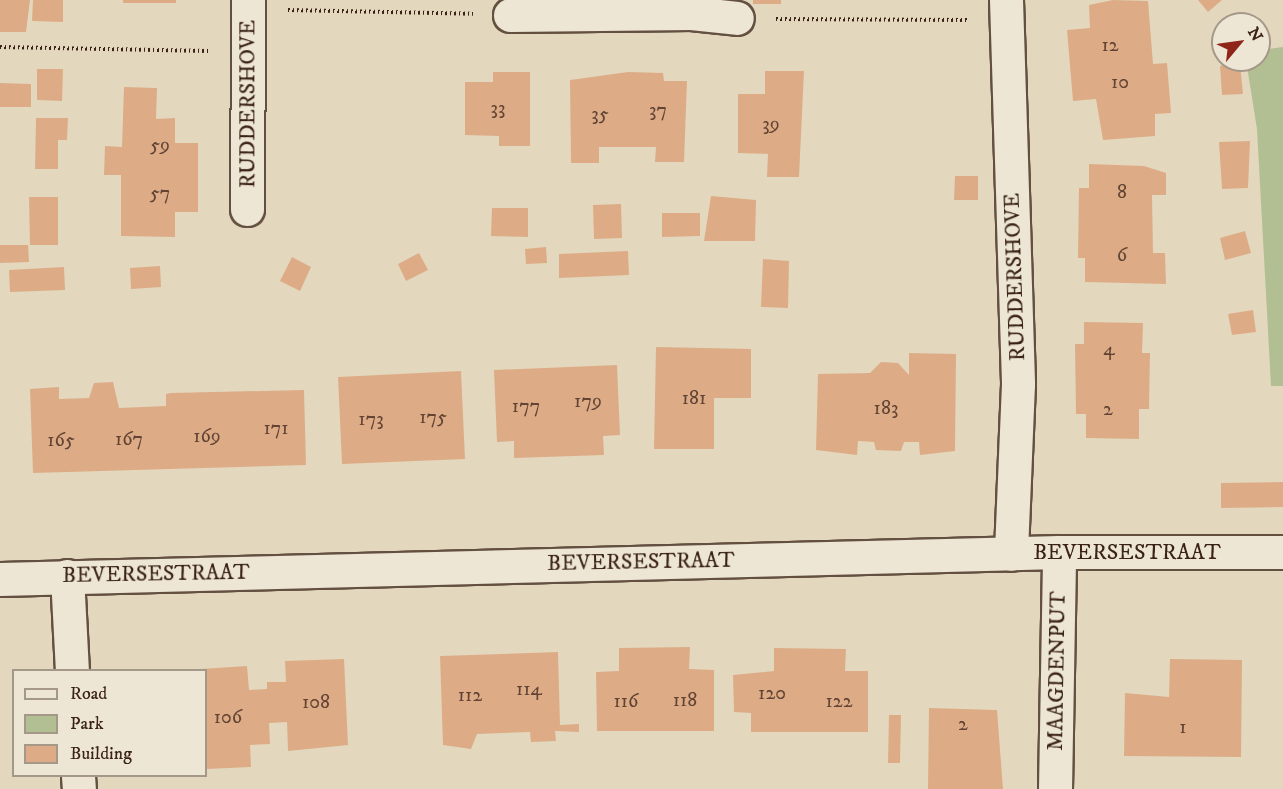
<!DOCTYPE html>
<style>
body{margin:0}
#map{position:relative;width:1283px;height:789px;overflow:hidden;background:#e3d8bd;font-family:"IM FELL DW Pica",serif}
div>[style]{position:absolute}
.green>*{inset:0;background:#b1bf93}
.building>*{inset:0;background:#ddac87}
.path>*{height:4px;margin-top:-2px;transform-origin:0;background:repeating-linear-gradient(90deg,#3a2218 0 1.5px,transparent 0 4.5px)}
.roads{filter:drop-shadow(2px 0 #645041) drop-shadow(-2px 0 #645041) drop-shadow(0 2px #645041) drop-shadow(0 -2px #645041)}
.minor>*{height:33px;margin:-16.5px;padding:0 16.5px;transform-origin:16.5px;border-radius:16.5px;background:#ede6d4}
span{translate:-50% -50%;white-space:nowrap;text-align:center;line-height:1.15;-webkit-text-stroke:6px #ede6d4;paint-order:stroke}
.number-label{font-size:20px;color:#634434}
.number-label span{-webkit-text-stroke-width:0}
.street-label{font-size:22px;color:#3a2218}
.legend{position:absolute;left:12px;top:669px;width:195px;height:108px;box-sizing:border-box;background:#ede6d4;border:2px solid #a59889;margin:0;padding:8px 10px;list-style:none;font-size:18px;color:#3a2218}
.legend li{display:flex;align-items:center;gap:12px;height:30px}
.legend b{width:30px;border:2px solid #a59889}
.north{position:absolute;left:1211px;top:12px;width:60px;height:60px;box-sizing:border-box;background:#ede6d4;border:2px solid #a59889;border-radius:50%;rotate:61deg;font-size:16px;font-weight:700;line-height:24px;text-align:center;color:#3a2218}
.north::after{content:'';display:block;margin:auto;width:21px;height:27px;background:#8f2418;clip-path:polygon(50% 0,100% 100%,50% 72%,0 100%)}
</style>
<div id="map">
<div class="green">
<div style="clip-path:polygon(1283px 47px,1283px 386px,1271px 386px,1257px 129px,1246px 60px,1259px 60px,1259px 50px)"></div>
</div>
<div class="building">
<div style="clip-path:polygon(0 0,30px 0,26px 32px,0 32px)"></div>
<div style="clip-path:polygon(33px 0,63px 0,63px 22px,32px 21px)"></div>
<div style="clip-path:polygon(123px 0,176px 0,176px 3px,123px 3px)"></div>
<div style="clip-path:polygon(753px 0,781px 0,781px 4px,753px 4px)"></div>
<div style="clip-path:polygon(1113px 0,1148px 1px,1153px 64px,1167px 63px,1171px 113px,1155px 114px,1155px 136px,1103px 140px,1096px 99px,1073px 101px,1067px 30px,1090px 28px,1089px 5px)"></div>
<div style="clip-path:polygon(1198px 0,1222px 0,1208px 12px)"></div>
<div style="clip-path:polygon(1240px 64px,1243px 94px,1222px 95px,1220px 66px)"></div>
<div style="clip-path:polygon(37px 69px,63px 69px,62px 101px,37px 100px)"></div>
<div style="clip-path:polygon(765px 71px,804px 71px,799px 177px,767px 177px,768px 154px,738px 153px,738px 94px,765px 94px)"></div>
<div style="clip-path:polygon(493px 72px,530px 72px,530px 146px,499px 146px,499px 136px,465px 135px,465px 82px,493px 82px)"></div>
<div style="clip-path:polygon(628px 72px,663px 73px,664px 81px,687px 81px,684px 162px,655px 162px,656px 147px,599px 147px,599px 163px,571px 163px,570px 80px)"></div>
<div style="clip-path:polygon(0 83px,31px 84px,31px 107px,0 107px)"></div>
<div style="clip-path:polygon(124px 87px,157px 88px,156px 119px,175px 118px,175px 143px,198px 143px,198px 212px,175px 212px,175px 237px,121px 236px,121px 175px,104px 175px,105px 146px,122px 147px)"></div>
<div style="clip-path:polygon(36px 118px,68px 118px,67px 140px,58px 140px,58px 169px,35px 169px)"></div>
<div style="clip-path:polygon(1250px 141px,1248px 188px,1222px 189px,1219px 142px)"></div>
<div style="clip-path:polygon(1089px 164px,1144px 166px,1166px 173px,1166px 195px,1152px 195px,1153px 253px,1165px 253px,1166px 284px,1085px 282px,1085px 258px,1078px 258px,1079px 188px,1089px 188px)"></div>
<div style="clip-path:polygon(955px 176px,978px 176px,978px 200px,954px 200px)"></div>
<div style="clip-path:polygon(711px 196px,756px 200px,755px 241px,704px 241px)"></div>
<div style="clip-path:polygon(29px 197px,58px 197px,58px 245px,30px 245px)"></div>
<div style="clip-path:polygon(621px 204px,622px 238px,594px 239px,593px 205px)"></div>
<div style="clip-path:polygon(492px 208px,528px 208px,528px 237px,491px 236px)"></div>
<div style="clip-path:polygon(662px 213px,700px 213px,700px 236px,662px 237px)"></div>
<div style="clip-path:polygon(1245px 231px,1251px 253px,1225px 260px,1220px 238px)"></div>
<div style="clip-path:polygon(0 245px,28px 245px,29px 262px,0 263px)"></div>
<div style="clip-path:polygon(546px 247px,547px 263px,526px 264px,525px 249px)"></div>
<div style="clip-path:polygon(628px 251px,629px 275px,559px 278px,559px 254px)"></div>
<div style="clip-path:polygon(419px 253px,428px 270px,406px 281px,398px 264px)"></div>
<div style="clip-path:polygon(292px 257px,311px 267px,300px 291px,280px 281px)"></div>
<div style="clip-path:polygon(763px 259px,789px 261px,788px 308px,761px 307px)"></div>
<div style="clip-path:polygon(160px 266px,161px 287px,131px 289px,130px 268px)"></div>
<div style="clip-path:polygon(64px 267px,65px 290px,10px 292px,9px 270px)"></div>
<div style="clip-path:polygon(1253px 310px,1256px 332px,1232px 335px,1228px 314px)"></div>
<div style="clip-path:polygon(1084px 322px,1143px 323px,1142px 353px,1150px 353px,1149px 409px,1139px 409px,1139px 439px,1086px 438px,1086px 414px,1076px 414px,1075px 344px,1084px 344px)"></div>
<div style="clip-path:polygon(656px 347px,751px 349px,751px 398px,714px 398px,714px 449px,654px 449px)"></div>
<div style="clip-path:polygon(909px 353px,956px 354px,955px 451px,920px 455px,919px 442px,904px 442px,901px 451px,876px 450px,874px 442px,858px 441px,857px 455px,816px 450px,818px 374px,870px 373px,881px 362px,898px 363px,909px 375px)"></div>
<div style="clip-path:polygon(617px 365px,620px 435px,603px 436px,604px 455px,514px 458px,514px 441px,497px 442px,494px 370px)"></div>
<div style="clip-path:polygon(461px 371px,465px 459px,342px 464px,338px 377px)"></div>
<div style="clip-path:polygon(113px 382px,119px 408px,166px 406px,166px 394px,171px 393px,304px 390px,306px 465px,33px 473px,30px 389px,59px 387px,59px 399px,89px 398px,94px 383px)"></div>
<div style="clip-path:polygon(1283px 482px,1283px 507px,1221px 508px,1221px 483px)"></div>
<div style="clip-path:polygon(690px 647px,689px 669px,714px 670px,714px 731px,597px 731px,596px 672px,619px 671px,619px 648px)"></div>
<div style="clip-path:polygon(774px 648px,846px 649px,845px 671px,868px 671px,868px 732px,751px 732px,751px 713px,734px 712px,733px 675px,774px 671px)"></div>
<div style="clip-path:polygon(558px 652px,560px 725px,579px 724px,579px 732px,555px 731px,556px 741px,531px 742px,530px 732px,477px 734px,471px 749px,443px 745px,440px 656px)"></div>
<div style="clip-path:polygon(344px 659px,348px 745px,288px 751px,287px 722px,269px 723px,270px 744px,250px 745px,251px 767px,206px 769px,206px 670px,201px 669px,247px 666px,249px 690px,267px 689px,267px 682px,286px 682px,285px 661px)"></div>
<div style="clip-path:polygon(1170px 659px,1242px 660px,1241px 757px,1124px 756px,1125px 693px,1169px 697px)"></div>
<div style="clip-path:polygon(929px 708px,997px 710px,1003px 789px,928px 789px)"></div>
<div style="clip-path:polygon(889px 715px,901px 715px,900px 763px,888px 763px)"></div>
</div>
<div class="path">
<div style="left:288px;top:10px;width:185px;rotate:1.2deg"></div>
<div style="left:776px;top:19px;width:191px;rotate:0.3deg"></div>
<div style="left:0;top:47px;width:209px;rotate:1.1deg"></div>
</div>
<div class="roads">
<div class="minor">
<div style="left:1006px;top:0;width:384px;rotate:88.2deg"></div>
<div style="left:1018px;top:384px;width:170px;rotate:92.4deg"></div>
<div style="left:510px;top:15px;width:181px;rotate:-0.6deg"></div>
<div style="left:691px;top:13px;width:46px;rotate:6.2deg"></div>
<div style="left:247px;top:209px;width:209px;rotate:-89.7deg"></div>
<div style="left:67px;top:576px;width:94px;rotate:87deg"></div>
<div style="left:0;top:579px;width:1059px;rotate:-1.46deg"></div>
<div style="left:1059px;top:552px;width:224px"></div>
<div style="left:78px;top:776px;width:13px;rotate:86deg"></div>
<div style="left:1055px;top:789px;width:237px;rotate:-89deg"></div>
</div>
</div>
<div class="number-label">
<span style="left:1110px;top:45px">12</span>
<span style="left:1120px;top:82px">10</span>
<span style="left:498px;top:108px">33</span>
<span style="left:658px;top:110px">37</span>
<span style="left:600px;top:114px">35</span>
<span style="left:771px;top:124px">39</span>
<span style="left:160px;top:145px">59</span>
<span style="left:1122px;top:192px">8</span>
<span style="left:160px;top:193px">57</span>
<span style="left:1122px;top:255px">6</span>
<span style="left:1109px;top:349px">4</span>
<span style="left:694px;top:398px">181</span>
<span style="left:588px;top:401px">179</span>
<span style="left:526px;top:406px">177</span>
<span style="left:886px;top:408px">183</span>
<span style="left:1108px;top:409px">2</span>
<span style="left:433px;top:417px">175</span>
<span style="left:371px;top:419px">173</span>
<span style="left:276px;top:428px">171</span>
<span style="left:207px;top:436px">169</span>
<span style="left:129px;top:439px">167</span>
<span style="left:61px;top:440px">165</span>
<span style="left:529px;top:689px">114</span>
<span style="left:772px;top:693px">120</span>
<span style="left:470px;top:695px">112</span>
<span style="left:685px;top:700px">118</span>
<span style="left:626px;top:701px">116</span>
<span style="left:839px;top:701px">122</span>
<span style="left:316px;top:702px">108</span>
<span style="left:228px;top:717px">106</span>
<span style="left:963px;top:724px">2</span>
<span style="left:1183px;top:727px">1</span>
</div>
<div class="street-label">
<span style="left:248px;top:104px;rotate:-90deg">RUDDERSHOVE</span>
<span style="left:1015px;top:277px;rotate:-92deg">RUDDERSHOVE</span>
<span style="left:1127px;top:553px">BEVERSESTRAAT</span>
<span style="left:641px;top:562px;rotate:-1deg">BEVERSESTRAAT</span>
<span style="left:156px;top:574px;rotate:-1deg">BEVERSESTRAAT</span>
<span style="left:1057px;top:671px;rotate:-89deg">MAAGDENPUT</span>
</div>
<ul class="legend">
<li><b style="height:8px;background:#ede6d4"></b>Road</li>
<li><b style="height:16px;background:#b1bf93"></b>Park</li>
<li><b style="height:16px;background:#ddac87"></b>Building</li>
</ul>
<div class="north">N</div>
</div>
